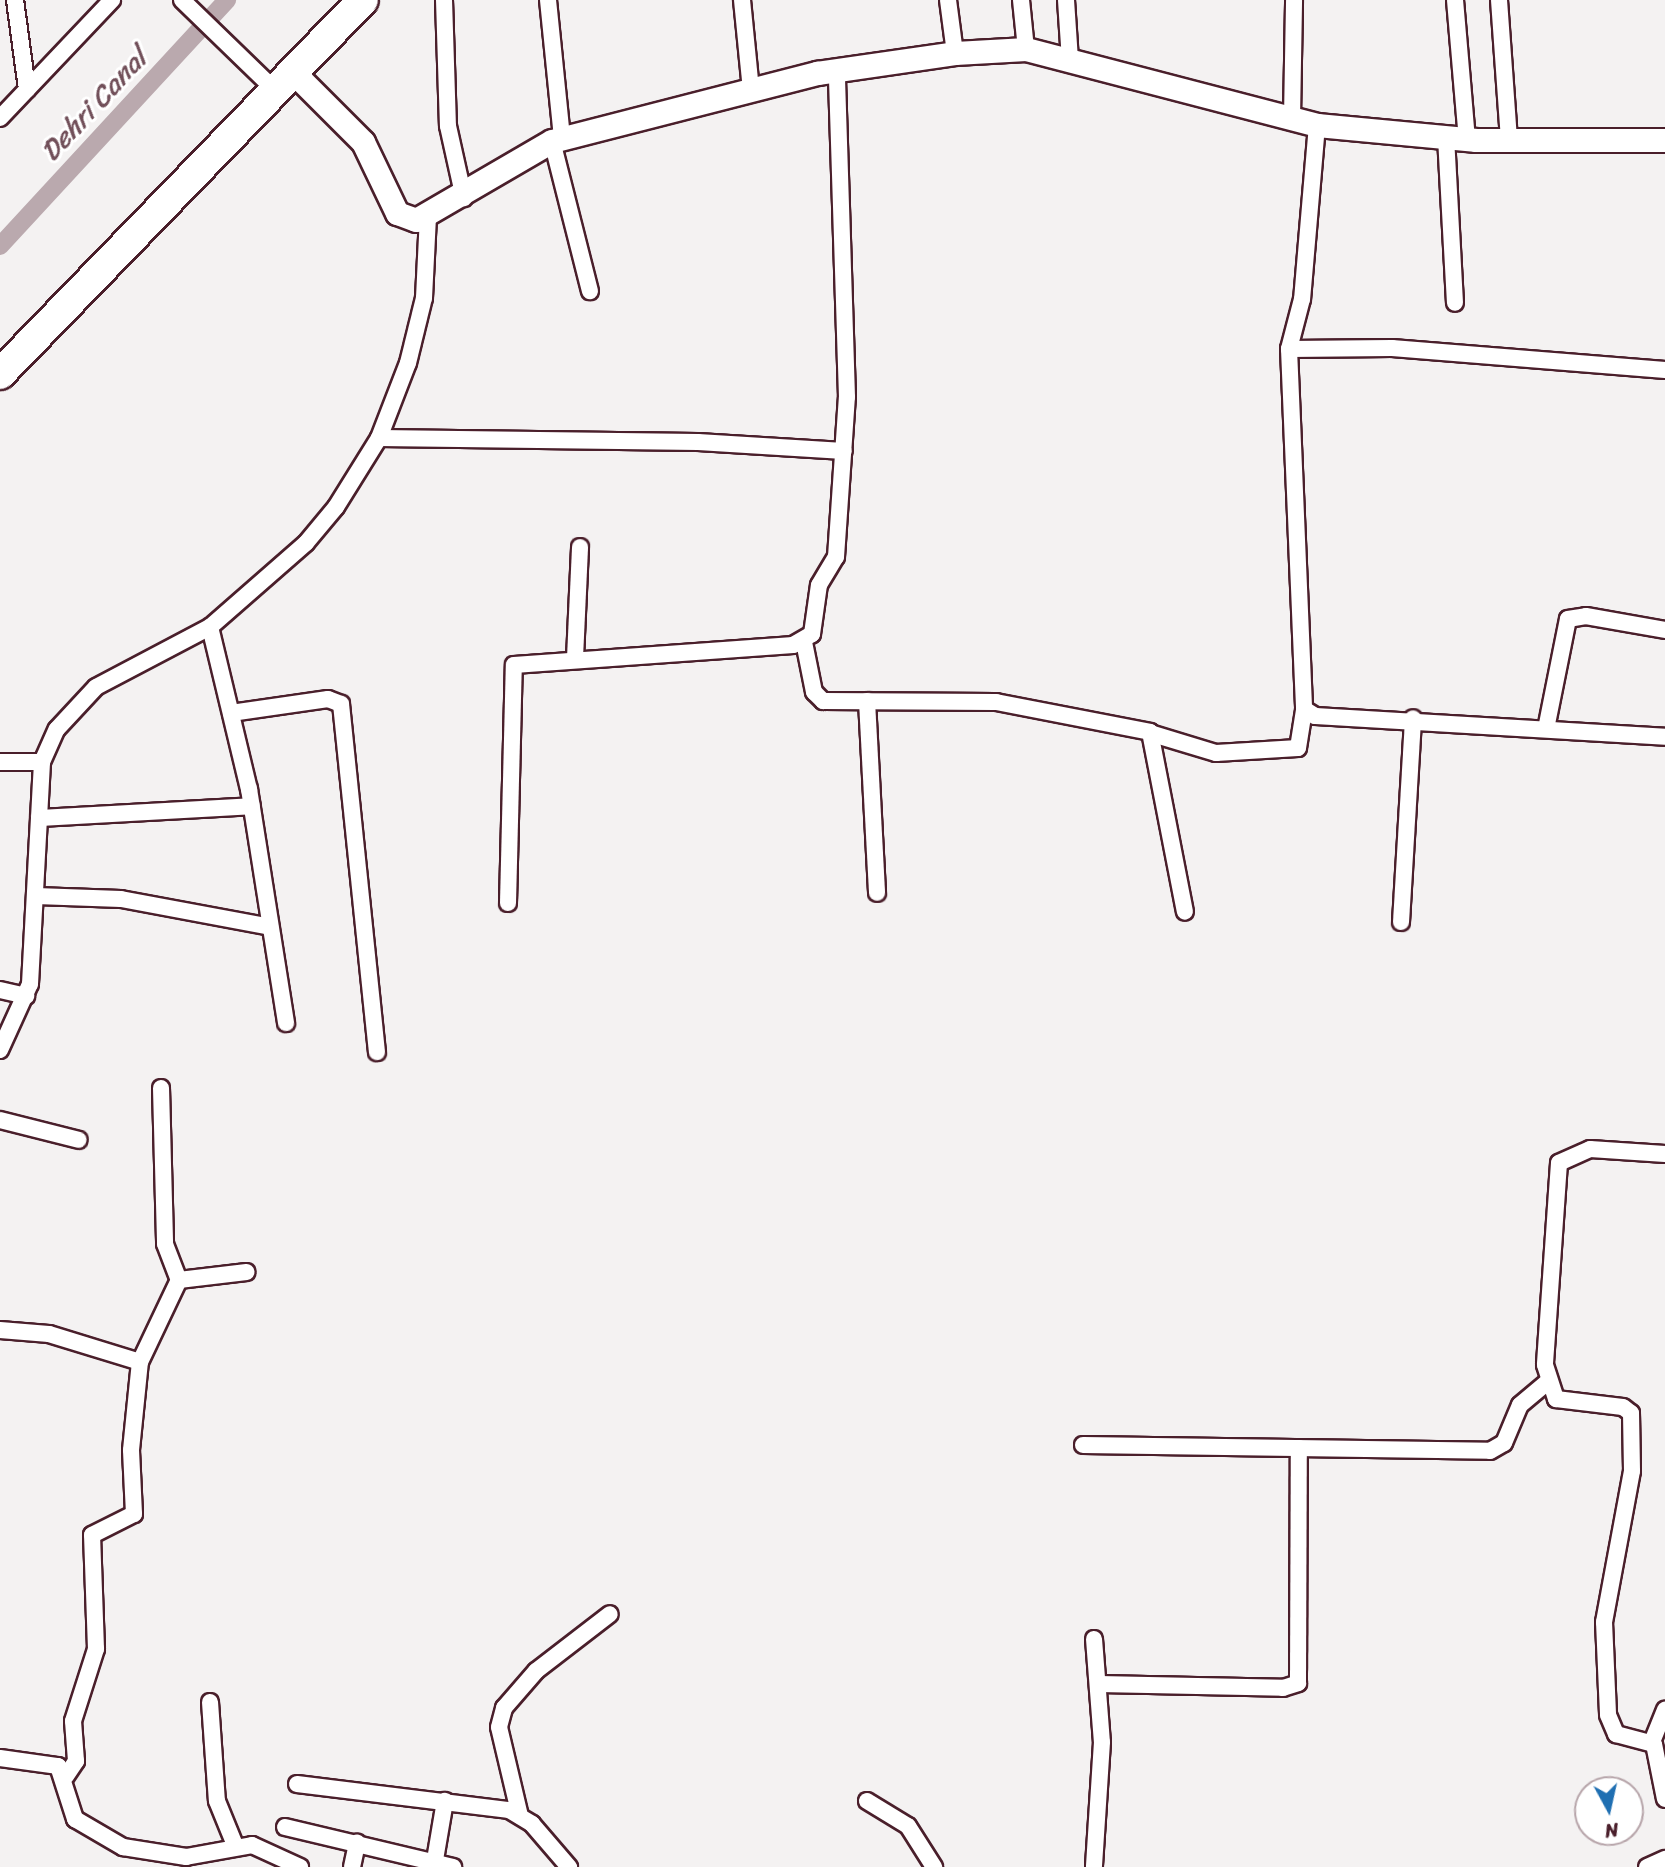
<!DOCTYPE html>
<style>
body{margin:0}
#map{position:relative;width:1665px;height:1867px;overflow:hidden;background:#f4f2f2;font-family:Sriracha,sans-serif}
div>[style]{position:absolute}
.canal>*{height:18px;margin:-9px;padding:0 9px;transform-origin:9px;border-radius:9px;background:#baa9ae}
.roads{filter:drop-shadow(2px 0 #4a1f2b) drop-shadow(-2px 0 #4a1f2b) drop-shadow(0 2px #4a1f2b) drop-shadow(0 -2px #4a1f2b)}
.street>*{height:16px;margin:-8px;padding:0 8px;transform-origin:8px;border-radius:8px;background:#fff}
.secondary>*{height:23px;margin:-11.5px;padding:0 11.5px;transform-origin:11.5px;border-radius:11.5px;background:#fff}
.highway>*{height:30px;margin:-15px;padding:0 15px;transform-origin:15px;border-radius:15px;background:#fff}
span{translate:-50% -50%;white-space:nowrap;text-align:center;line-height:1.15;-webkit-text-stroke:6px #fff;paint-order:stroke}
.water-label{font-size:28px;color:#714f59;font-style:italic}
.north{position:absolute;left:1574px;top:1776px;width:70px;height:70px;box-sizing:border-box;background:#fff;border:2px solid #b7a5aa;border-radius:50%;rotate:172deg;font-size:19px;font-weight:700;line-height:28px;text-align:center;color:#4a1f2b}
.north::after{content:'';display:block;margin:auto;width:24px;height:32px;background:#1f6fb2;clip-path:polygon(50% 0,100% 100%,50% 72%,0 100%)}
</style>
<div id="map">
<div class="canal">
<div style="left:0;top:246px;width:335px;rotate:-47.3deg"></div>
</div>
<div class="roads">
<div class="street">
<div style="left:15px;top:0;width:90px;rotate:82.3deg"></div>
<div style="left:182px;top:0;width:129px;rotate:44.1deg"></div>
<div style="left:444px;top:0;width:126px;rotate:88.2deg"></div>
<div style="left:448px;top:126px;width:74px;rotate:77.5deg"></div>
<div style="left:548px;top:0;width:140px;rotate:84.2deg"></div>
<div style="left:742px;top:0;width:90px;rotate:84.3deg"></div>
<div style="left:948px;top:0;width:53px;rotate:82.5deg"></div>
<div style="left:1021px;top:0;width:49px;rotate:84.2deg"></div>
<div style="left:1066px;top:0;width:60px;rotate:86.2deg"></div>
<div style="left:1455px;top:0;width:140px;rotate:85.1deg"></div>
<div style="left:1499px;top:0;width:140px;rotate:85.9deg"></div>
<div style="left:0;top:118px;width:163px;rotate:-46.5deg"></div>
<div style="left:1292px;top:118px;width:118px;rotate:-89deg"></div>
<div style="left:1317px;top:125px;width:175px;rotate:94.9deg"></div>
<div style="left:1302px;top:299px;width:52px;rotate:104.6deg"></div>
<div style="left:1289px;top:349px;width:360px;rotate:87.6deg"></div>
<div style="left:1304px;top:709px;width:13px;rotate:32deg"></div>
<div style="left:1315px;top:716px;width:351px;rotate:3.4deg"></div>
<div style="left:1446px;top:137px;width:166px;rotate:86.9deg"></div>
<div style="left:552px;top:141px;width:155px;rotate:75.8deg"></div>
<div style="left:1289px;top:349px;width:103px;rotate:-0.6deg"></div>
<div style="left:1392px;top:348px;width:274px;rotate:4.6deg"></div>
<div style="left:379px;top:438px;width:319px;rotate:0.7deg"></div>
<div style="left:698px;top:442px;width:146px;rotate:3.5deg"></div>
<div style="left:210px;top:627px;width:167px;rotate:76.5deg"></div>
<div style="left:249px;top:789px;width:237px;rotate:81deg"></div>
<div style="left:804px;top:642px;width:51px;rotate:78.7deg"></div>
<div style="left:814px;top:692px;width:13px;rotate:45deg"></div>
<div style="left:823px;top:701px;width:173px;rotate:0.3deg"></div>
<div style="left:996px;top:702px;width:157px;rotate:11deg"></div>
<div style="left:1150px;top:732px;width:183px;rotate:79deg"></div>
<div style="left:575px;top:658px;width:111px;rotate:-87.4deg"></div>
<div style="left:867px;top:701px;width:192px;rotate:87deg"></div>
<div style="left:231px;top:713px;width:98px;rotate:-8.2deg"></div>
<div style="left:328px;top:699px;width:14px;rotate:21deg"></div>
<div style="left:341px;top:704px;width:350px;rotate:84.1deg"></div>
<div style="left:1546px;top:729px;width:112px;rotate:-78.7deg"></div>
<div style="left:1568px;top:619px;width:18px;rotate:-9deg"></div>
<div style="left:1586px;top:616px;width:80px;rotate:10deg"></div>
<div style="left:1153px;top:734px;width:66px;rotate:16.8deg"></div>
<div style="left:1216px;top:753px;width:82px;rotate:-3.5deg"></div>
<div style="left:1298px;top:748px;width:39px;rotate:-81deg"></div>
<div style="left:0;top:762px;width:42px"></div>
<div style="left:39px;top:818px;width:213px;rotate:-3.2deg"></div>
<div style="left:36px;top:896px;width:85px;rotate:2deg"></div>
<div style="left:121px;top:899px;width:152px;rotate:10.6deg"></div>
<div style="left:508px;top:903px;width:238px;rotate:-88.6deg"></div>
<div style="left:514px;top:665px;width:280px;rotate:-4.1deg"></div>
<div style="left:793px;top:645px;width:22px;rotate:-30deg"></div>
<div style="left:812px;top:634px;width:49px;rotate:-81.9deg"></div>
<div style="left:819px;top:585px;width:33px;rotate:-59deg"></div>
<div style="left:836px;top:557px;width:160px;rotate:-86.1deg"></div>
<div style="left:847px;top:397px;width:327px;rotate:-91.8deg"></div>
<div style="left:1401px;top:922px;width:204px;rotate:-86.6deg"></div>
<div style="left:0;top:990px;width:27px;rotate:13deg"></div>
<div style="left:0;top:1050px;width:72px;rotate:-65.6deg"></div>
<div style="left:30px;top:984px;width:222px;rotate:-86.9deg"></div>
<div style="left:42px;top:762px;width:36px;rotate:-66deg"></div>
<div style="left:57px;top:729px;width:57px;rotate:-47.1deg"></div>
<div style="left:96px;top:687px;width:129px;rotate:-27.8deg"></div>
<div style="left:210px;top:627px;width:128px;rotate:-41.2deg"></div>
<div style="left:306px;top:543px;width:47px;rotate:-50.2deg"></div>
<div style="left:336px;top:507px;width:81px;rotate:-58.1deg"></div>
<div style="left:379px;top:438px;width:80px;rotate:-68.9deg"></div>
<div style="left:408px;top:363px;width:67px;rotate:-76.2deg"></div>
<div style="left:424px;top:298px;width:81px;rotate:-87.2deg"></div>
<div style="left:161px;top:1088px;width:156px;rotate:88.5deg"></div>
<div style="left:165px;top:1244px;width:39px;rotate:69deg"></div>
<div style="left:0;top:1120px;width:81px;rotate:14.2deg"></div>
<div style="left:1665px;top:1154px;width:75px;rotate:-176.2deg"></div>
<div style="left:1590px;top:1149px;width:34px;rotate:156deg"></div>
<div style="left:1559px;top:1163px;width:202px;rotate:94deg"></div>
<div style="left:1545px;top:1365px;width:36px;rotate:72deg"></div>
<div style="left:1556px;top:1399px;width:67px;rotate:6.8deg"></div>
<div style="left:1623px;top:1407px;width:10px;rotate:37deg"></div>
<div style="left:1631px;top:1413px;width:58px;rotate:89deg"></div>
<div style="left:1632px;top:1471px;width:154px;rotate:100.5deg"></div>
<div style="left:1604px;top:1622px;width:93px;rotate:87.5deg"></div>
<div style="left:1608px;top:1715px;width:21px;rotate:67deg"></div>
<div style="left:1616px;top:1734px;width:39px;rotate:15deg"></div>
<div style="left:1654px;top:1744px;width:56px;rotate:78.7deg"></div>
<div style="left:0;top:1330px;width:49px;rotate:4.7deg"></div>
<div style="left:49px;top:1334px;width:95px;rotate:17.1deg"></div>
<div style="left:1083px;top:1445px;width:407px;rotate:0.8deg"></div>
<div style="left:1490px;top:1451px;width:16px;rotate:-30deg"></div>
<div style="left:1504px;top:1443px;width:41px;rotate:-67.2deg"></div>
<div style="left:1520px;top:1405px;width:35px;rotate:-40deg"></div>
<div style="left:1094px;top:1639px;width:103px;rotate:85.6deg"></div>
<div style="left:1102px;top:1742px;width:125px;rotate:93.7deg"></div>
<div style="left:1099px;top:1684px;width:184px;rotate:1.2deg"></div>
<div style="left:1283px;top:1688px;width:16px;rotate:-18deg"></div>
<div style="left:1298px;top:1683px;width:235px;rotate:-89.8deg"></div>
<div style="left:210px;top:1702px;width:99px;rotate:86deg"></div>
<div style="left:217px;top:1801px;width:48px;rotate:67.8deg"></div>
<div style="left:1652px;top:1742px;width:35px;rotate:-68deg"></div>
<div style="left:0;top:1758px;width:59px;rotate:7.9deg"></div>
<div style="left:58px;top:1766px;width:56px;rotate:72.2deg"></div>
<div style="left:75px;top:1819px;width:56px;rotate:30.3deg"></div>
<div style="left:123px;top:1847px;width:64px;rotate:9deg"></div>
<div style="left:186px;top:1857px;width:67px;rotate:-10.3deg"></div>
<div style="left:252px;top:1845px;width:53px;rotate:24.6deg"></div>
<div style="left:66px;top:1776px;width:18px;rotate:-56deg"></div>
<div style="left:76px;top:1761px;width:40px;rotate:-94.3deg"></div>
<div style="left:73px;top:1721px;width:76px;rotate:-72.3deg"></div>
<div style="left:96px;top:1649px;width:114px;rotate:-92deg"></div>
<div style="left:92px;top:1535px;width:47px;rotate:-26.6deg"></div>
<div style="left:134px;top:1514px;width:64px;rotate:-92.7deg"></div>
<div style="left:131px;top:1450px;width:88px;rotate:-84.2deg"></div>
<div style="left:140px;top:1362px;width:91px;rotate:-64.6deg"></div>
<div style="left:179px;top:1280px;width:68px;rotate:-6.7deg"></div>
<div style="left:297px;top:1784px;width:214px;rotate:7deg"></div>
<div style="left:509px;top:1810px;width:27px;rotate:31deg"></div>
<div style="left:532px;top:1824px;width:57px;rotate:49.3deg"></div>
<div style="left:867px;top:1801px;width:48px;rotate:31.4deg"></div>
<div style="left:908px;top:1826px;width:49px;rotate:57.6deg"></div>
<div style="left:520px;top:1816px;width:91px;rotate:-103.3deg"></div>
<div style="left:499px;top:1727px;width:20px;rotate:-75deg"></div>
<div style="left:504px;top:1708px;width:49px;rotate:-49.1deg"></div>
<div style="left:536px;top:1671px;width:93px;rotate:-37.6deg"></div>
<div style="left:285px;top:1827px;width:173px;rotate:13.4deg"></div>
<div style="left:435px;top:1860px;width:60px;rotate:-80.4deg"></div>
<div style="left:352px;top:1867px;width:25px;rotate:-78deg"></div>
<div style="left:1647px;top:1867px;width:20px;rotate:-24deg"></div>
</div>
<div class="secondary">
<div style="left:293px;top:72px;width:99px;rotate:45deg"></div>
<div style="left:363px;top:142px;width:79px;rotate:64.4deg"></div>
<div style="left:397px;top:213px;width:20px;rotate:20deg"></div>
<div style="left:416px;top:220px;width:157px;rotate:-30.2deg"></div>
<div style="left:552px;top:141px;width:274px;rotate:-14.4deg"></div>
<div style="left:817px;top:73px;width:139px;rotate:-8.2deg"></div>
<div style="left:955px;top:53px;width:71px;rotate:-3.2deg"></div>
<div style="left:1026px;top:49px;width:301px;rotate:14.6deg"></div>
<div style="left:1317px;top:125px;width:160px;rotate:5.4deg"></div>
<div style="left:1476px;top:140px;width:189px"></div>
</div>
<div class="highway">
<div style="left:0;top:374px;width:521px;rotate:-45.86deg"></div>
</div>
</div>
<div class="water-label">
<span style="left:94px;top:105px;rotate:-47deg">Dehri Canal</span>
</div>
<div class="north">N</div>
</div>
